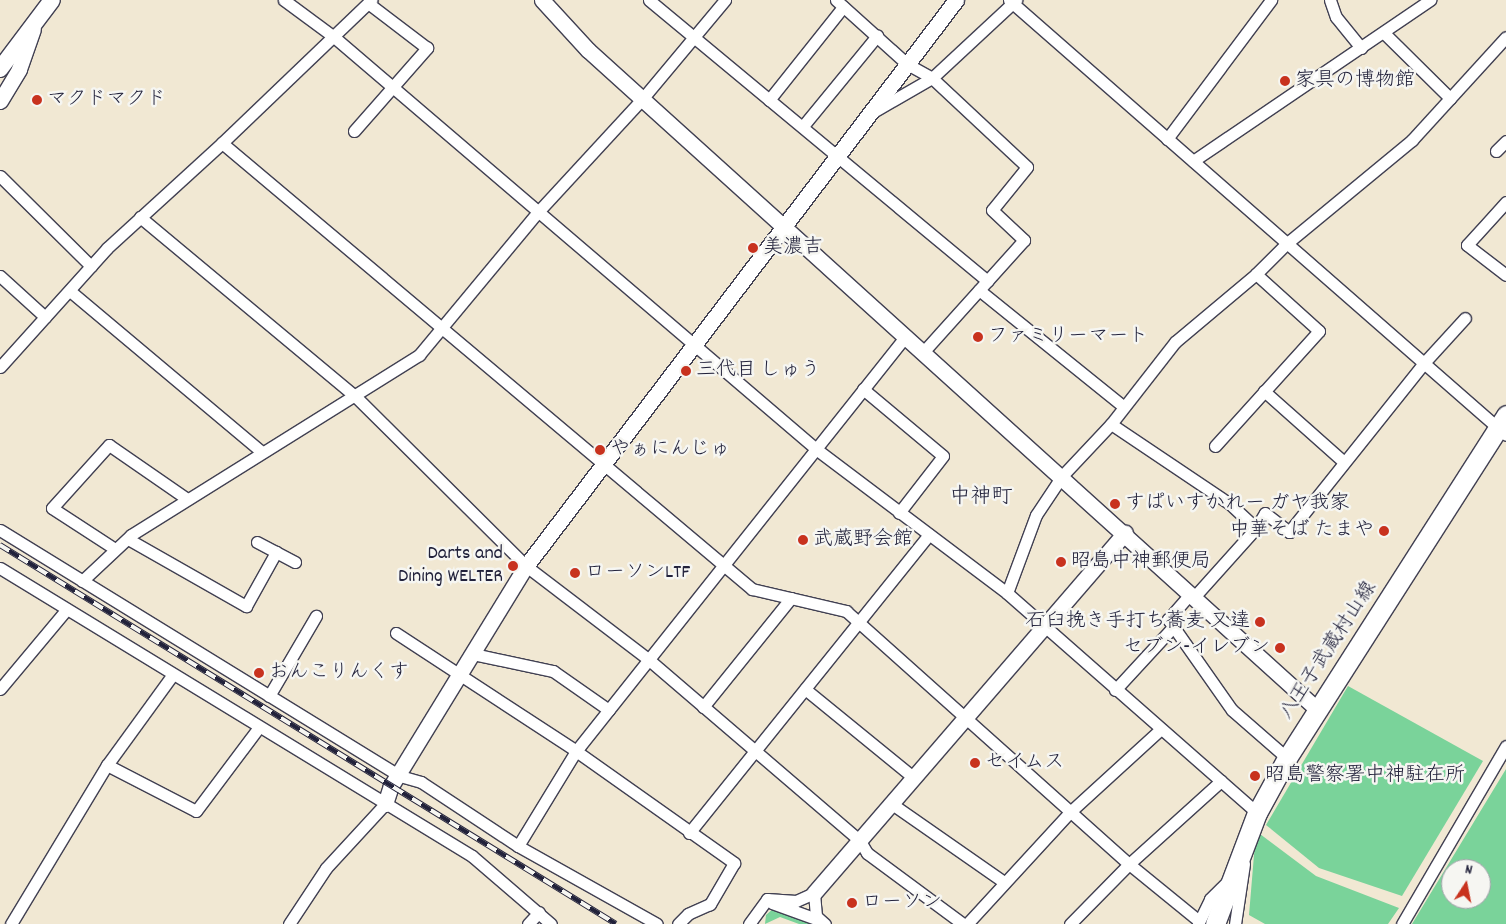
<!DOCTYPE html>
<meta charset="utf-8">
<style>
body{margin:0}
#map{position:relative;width:1506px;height:924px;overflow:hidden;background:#f1e8d3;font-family:Dekko,"Klee One",sans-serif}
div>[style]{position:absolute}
.green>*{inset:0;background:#7ad39a}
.roads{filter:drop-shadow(1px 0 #414052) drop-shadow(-1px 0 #414052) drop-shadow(0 1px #414052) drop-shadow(0 -1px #414052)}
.minor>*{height:11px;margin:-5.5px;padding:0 5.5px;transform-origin:5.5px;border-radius:5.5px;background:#fff}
.tertiary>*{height:15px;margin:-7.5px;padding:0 7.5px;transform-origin:7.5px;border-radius:7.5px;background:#fff}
.secondary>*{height:16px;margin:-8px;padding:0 8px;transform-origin:8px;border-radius:8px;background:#fff}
.primary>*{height:19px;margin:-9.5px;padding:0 9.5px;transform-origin:9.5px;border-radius:9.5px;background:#fff}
.rail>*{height:5.5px;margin-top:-2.75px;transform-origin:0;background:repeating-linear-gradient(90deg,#f6f6f2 0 11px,#22223b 0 22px);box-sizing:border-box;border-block:1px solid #22223b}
.dots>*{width:14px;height:14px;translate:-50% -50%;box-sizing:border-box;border:2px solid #f6f6f2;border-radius:50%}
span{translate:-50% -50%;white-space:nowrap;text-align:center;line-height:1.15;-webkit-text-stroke:5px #f6f6f2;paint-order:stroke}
.poi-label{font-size:20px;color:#22223b}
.left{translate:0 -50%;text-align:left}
.right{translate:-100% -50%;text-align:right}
.street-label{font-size:20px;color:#22223b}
.neighbourhood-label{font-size:21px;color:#22223b}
.north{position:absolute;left:1441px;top:859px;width:50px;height:50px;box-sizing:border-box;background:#f6f6f2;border:1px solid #a1a1a9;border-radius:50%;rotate:11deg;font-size:14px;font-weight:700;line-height:20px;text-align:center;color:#22223b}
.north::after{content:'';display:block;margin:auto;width:18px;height:22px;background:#c8321e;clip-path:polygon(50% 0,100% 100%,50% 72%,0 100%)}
</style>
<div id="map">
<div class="green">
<div style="clip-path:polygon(1348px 686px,1483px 761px,1402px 896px,1319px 868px,1266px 825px)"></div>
<div style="clip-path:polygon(evenodd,1506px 769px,1506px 924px,1412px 924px,1506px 769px,1451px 869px,1481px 869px,1481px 899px,1451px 899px,1451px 869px)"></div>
<div style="clip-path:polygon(1260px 834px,1316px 876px,1399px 908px,1388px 924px,1265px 924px,1249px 915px,1255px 843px)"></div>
<div style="clip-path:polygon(774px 908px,811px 920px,812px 924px,799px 924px,780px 917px,765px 924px,766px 915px)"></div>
</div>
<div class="roads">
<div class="minor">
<div style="left:284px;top:0;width:62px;rotate:36.5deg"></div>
<div style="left:334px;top:37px;width:634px;rotate:40.52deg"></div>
<div style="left:816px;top:449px;width:239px;rotate:37deg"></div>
<div style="left:1007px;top:593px;width:333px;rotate:41.3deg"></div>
<div style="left:649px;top:0;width:440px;rotate:39.7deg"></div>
<div style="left:836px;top:0;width:96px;rotate:42deg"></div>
<div style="left:907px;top:64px;width:29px;rotate:29deg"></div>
<div style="left:932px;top:78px;width:130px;rotate:43.1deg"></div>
<div style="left:1027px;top:167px;width:55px;rotate:129.1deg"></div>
<div style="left:992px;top:210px;width:44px;rotate:43.2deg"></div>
<div style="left:1024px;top:240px;width:151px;rotate:132deg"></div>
<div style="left:1009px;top:0;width:660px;rotate:41.19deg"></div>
<div style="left:1330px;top:0;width:18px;rotate:71deg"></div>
<div style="left:1336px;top:17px;width:40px;rotate:51deg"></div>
<div style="left:1384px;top:33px;width:93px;rotate:44.6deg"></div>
<div style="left:769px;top:100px;width:119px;rotate:-51.5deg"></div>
<div style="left:873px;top:112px;width:68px;rotate:-30deg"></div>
<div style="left:932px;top:78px;width:115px;rotate:-42.9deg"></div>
<div style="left:803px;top:126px;width:117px;rotate:-50.6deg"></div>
<div style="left:354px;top:131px;width:111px;rotate:-48.7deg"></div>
<div style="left:427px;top:48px;width:74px;rotate:-142.7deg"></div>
<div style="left:1167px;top:139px;width:174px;rotate:-53.2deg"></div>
<div style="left:222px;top:143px;width:693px;rotate:40.08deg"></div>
<div style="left:752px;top:589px;width:97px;rotate:13.2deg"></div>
<div style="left:846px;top:611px;width:380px;rotate:41.8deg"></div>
<div style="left:1129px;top:864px;width:90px;rotate:39.2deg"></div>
<div style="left:1496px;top:151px;width:14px;rotate:-45deg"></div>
<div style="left:1193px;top:161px;width:287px;rotate:-34.2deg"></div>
<div style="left:0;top:176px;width:128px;rotate:44.7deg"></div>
<div style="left:1506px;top:202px;width:58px;rotate:132.2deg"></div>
<div style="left:1467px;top:245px;width:49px;rotate:37.6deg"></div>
<div style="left:140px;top:217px;width:280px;rotate:39.8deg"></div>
<div style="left:355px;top:396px;width:241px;rotate:44.8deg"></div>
<div style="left:526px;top:566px;width:153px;rotate:37.3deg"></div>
<div style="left:648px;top:659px;width:279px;rotate:40.6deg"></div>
<div style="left:860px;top:841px;width:14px;rotate:60deg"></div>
<div style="left:867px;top:853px;width:119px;rotate:36.5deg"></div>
<div style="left:0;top:276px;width:61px;rotate:42.3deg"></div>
<div style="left:979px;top:290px;width:186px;rotate:38.9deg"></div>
<div style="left:70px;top:291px;width:251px;rotate:40deg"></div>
<div style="left:0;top:367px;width:160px;rotate:-48deg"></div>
<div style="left:107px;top:248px;width:156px;rotate:-42.4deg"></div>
<div style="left:222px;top:143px;width:207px;rotate:-43.8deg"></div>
<div style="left:863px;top:389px;width:104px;rotate:39.9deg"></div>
<div style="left:943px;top:456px;width:72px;rotate:127.7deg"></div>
<div style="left:1264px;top:391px;width:107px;rotate:41.6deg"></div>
<div style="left:1111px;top:424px;width:143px;rotate:33.9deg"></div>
<div style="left:1230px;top:504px;width:35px;rotate:43deg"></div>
<div style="left:1215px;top:446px;width:155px;rotate:-47.9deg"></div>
<div style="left:1319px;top:331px;width:85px;rotate:-137.9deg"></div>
<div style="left:0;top:530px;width:470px;rotate:31.6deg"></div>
<div style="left:400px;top:776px;width:22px;rotate:16deg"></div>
<div style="left:421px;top:782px;width:116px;rotate:33.4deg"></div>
<div style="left:518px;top:846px;width:159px;rotate:29.3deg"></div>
<div style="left:128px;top:539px;width:136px;rotate:29.6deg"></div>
<div style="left:246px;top:606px;width:62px;rotate:-60.9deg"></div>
<div style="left:257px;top:542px;width:43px;rotate:27.8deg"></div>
<div style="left:115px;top:549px;width:75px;rotate:-146.9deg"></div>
<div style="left:52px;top:508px;width:85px;rotate:-47.9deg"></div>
<div style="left:109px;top:445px;width:95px;rotate:34.7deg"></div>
<div style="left:0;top:568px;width:553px;rotate:31.39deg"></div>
<div style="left:472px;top:856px;width:104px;rotate:40.7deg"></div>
<div style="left:82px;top:581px;width:67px;rotate:-43.2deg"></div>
<div style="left:131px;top:535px;width:340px;rotate:-32deg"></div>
<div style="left:419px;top:355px;width:185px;rotate:-50.3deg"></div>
<div style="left:537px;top:213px;width:156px;rotate:-47.3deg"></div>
<div style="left:643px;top:98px;width:128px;rotate:-50.1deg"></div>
<div style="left:1007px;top:593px;width:83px;rotate:-69.6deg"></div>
<div style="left:1036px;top:515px;width:47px;rotate:-56.3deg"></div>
<div style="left:1062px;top:476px;width:71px;rotate:-46.7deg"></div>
<div style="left:1111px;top:424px;width:104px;rotate:-52deg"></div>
<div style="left:1175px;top:342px;width:106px;rotate:-40deg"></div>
<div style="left:1256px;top:274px;width:42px;rotate:-45deg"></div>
<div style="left:1286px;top:244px;width:163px;rotate:-39.5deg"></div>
<div style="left:1412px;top:140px;width:139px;rotate:-47.6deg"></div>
<div style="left:1191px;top:593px;width:35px;rotate:131deg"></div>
<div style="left:1168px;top:619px;width:111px;rotate:54.9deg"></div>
<div style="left:1232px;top:710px;width:73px;rotate:41.1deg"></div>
<div style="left:1195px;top:596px;width:91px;rotate:-48.1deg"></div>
<div style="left:1256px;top:528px;width:17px;rotate:-59deg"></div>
<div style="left:1265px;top:513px;width:31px;rotate:38deg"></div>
<div style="left:1289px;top:532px;width:215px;rotate:-51.4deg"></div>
<div style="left:1423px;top:364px;width:62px;rotate:-47.6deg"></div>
<div style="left:396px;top:633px;width:215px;rotate:33.2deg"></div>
<div style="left:576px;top:751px;width:194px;rotate:35.3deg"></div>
<div style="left:734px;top:863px;width:48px;rotate:120.3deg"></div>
<div style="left:710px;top:904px;width:24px;rotate:156deg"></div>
<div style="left:688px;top:914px;width:14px;rotate:135deg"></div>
<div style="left:473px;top:654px;width:82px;rotate:12deg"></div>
<div style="left:553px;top:671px;width:68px;rotate:34.9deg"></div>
<div style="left:0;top:689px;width:104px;rotate:-50.1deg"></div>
<div style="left:805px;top:689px;width:141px;rotate:39.2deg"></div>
<div style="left:1115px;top:690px;width:87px;rotate:-47.3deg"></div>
<div style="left:269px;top:696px;width:93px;rotate:-59.6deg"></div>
<div style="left:703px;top:707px;width:140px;rotate:-51.1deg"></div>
<div style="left:107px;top:765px;width:100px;rotate:27.3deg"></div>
<div style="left:196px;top:811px;width:105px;rotate:-53.1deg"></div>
<div style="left:892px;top:804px;width:136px;rotate:34.9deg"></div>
<div style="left:689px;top:833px;width:383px;rotate:-51.2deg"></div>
<div style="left:518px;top:846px;width:111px;rotate:-58.6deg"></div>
<div style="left:576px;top:751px;width:529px;rotate:-51.53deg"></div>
<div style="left:772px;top:903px;width:50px;rotate:19.9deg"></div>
<div style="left:11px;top:924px;width:186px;rotate:-58.9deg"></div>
<div style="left:107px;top:765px;width:112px;rotate:-54deg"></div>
<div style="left:289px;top:924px;width:67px;rotate:-56.5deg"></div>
<div style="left:326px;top:868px;width:87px;rotate:-47.3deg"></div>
<div style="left:528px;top:924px;width:16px;rotate:-47deg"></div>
<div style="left:749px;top:924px;width:31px;rotate:-54deg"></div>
<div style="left:767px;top:899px;width:29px;rotate:4deg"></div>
<div style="left:796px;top:901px;width:20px;rotate:-24deg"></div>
<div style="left:814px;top:893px;width:23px;rotate:85deg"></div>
<div style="left:816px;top:916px;width:12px;rotate:42deg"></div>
<div style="left:967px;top:924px;width:152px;rotate:-47.4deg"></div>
<div style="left:1070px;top:812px;width:123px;rotate:-42.4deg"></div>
<div style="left:1070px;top:924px;width:84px;rotate:-45.5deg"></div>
<div style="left:1129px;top:864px;width:124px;rotate:-42.1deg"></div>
<div style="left:1198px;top:924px;width:28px;rotate:-64deg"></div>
<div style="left:1210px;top:899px;width:25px;rotate:-45deg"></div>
<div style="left:1235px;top:924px;width:61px;rotate:-81.5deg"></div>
<div style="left:1402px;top:924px;width:206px;rotate:-59.7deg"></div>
</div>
<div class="tertiary">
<div style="left:542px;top:0;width:68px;rotate:47.4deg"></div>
<div style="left:588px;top:50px;width:984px;rotate:42.12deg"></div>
<div style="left:0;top:101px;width:37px;rotate:-59deg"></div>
<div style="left:19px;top:69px;width:42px;rotate:-70.7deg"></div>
<div style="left:385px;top:804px;width:19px;rotate:-72deg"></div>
<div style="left:391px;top:786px;width:258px;rotate:-58.5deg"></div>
<div style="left:526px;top:566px;width:711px;rotate:-52.78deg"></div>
<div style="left:814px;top:893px;width:476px;rotate:-49.2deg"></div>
</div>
<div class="secondary">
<div style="left:0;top:69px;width:86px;rotate:-53deg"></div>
</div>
<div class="primary">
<div style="left:1215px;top:924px;width:119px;rotate:-69.3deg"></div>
<div style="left:1257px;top:813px;width:63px;rotate:-61.4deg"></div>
<div style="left:1287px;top:758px;width:407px;rotate:-57.4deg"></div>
</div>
</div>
<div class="rail">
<div style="left:0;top:545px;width:723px;rotate:31.6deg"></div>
</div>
<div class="dots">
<div style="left:1285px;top:81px;background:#c8321e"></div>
<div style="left:37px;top:100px;background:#c8321e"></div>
<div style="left:753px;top:248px;background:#c8321e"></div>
<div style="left:978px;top:337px;background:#c8321e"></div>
<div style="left:686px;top:371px;background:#c8321e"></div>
<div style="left:600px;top:450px;background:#c8321e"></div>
<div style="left:1115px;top:504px;background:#c8321e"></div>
<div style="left:1384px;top:531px;background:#c8321e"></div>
<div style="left:803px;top:540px;background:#c8321e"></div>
<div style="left:1061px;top:562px;background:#c8321e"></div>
<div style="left:513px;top:566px;background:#c8321e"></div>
<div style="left:575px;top:573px;background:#c8321e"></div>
<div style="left:1260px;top:622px;background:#c8321e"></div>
<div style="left:1280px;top:648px;background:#c8321e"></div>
<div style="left:259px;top:673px;background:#c8321e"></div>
<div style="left:975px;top:763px;background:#c8321e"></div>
<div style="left:1255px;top:776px;background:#c8321e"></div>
<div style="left:852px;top:903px;background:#c8321e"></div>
</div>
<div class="poi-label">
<span class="left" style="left:1295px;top:81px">家具の博物館</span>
<span class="left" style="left:47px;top:100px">マクドマクド</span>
<span class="left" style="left:763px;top:248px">美濃吉</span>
<span class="left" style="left:988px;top:337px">ファミリーマート</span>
<span class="left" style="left:696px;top:371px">三代目 しゅう</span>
<span class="left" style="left:610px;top:450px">やぁにんじゅ</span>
<span class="left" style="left:1125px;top:504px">すぱいすかれー ガヤ我家</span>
<span class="right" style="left:1374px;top:531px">中華そば たまや</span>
<span class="left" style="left:813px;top:540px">武蔵野会館</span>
<span class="right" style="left:503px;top:566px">Darts and<br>Dining WELTER</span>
<span class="left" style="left:1071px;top:562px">昭島中神郵便局</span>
<span class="left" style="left:585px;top:573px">ローソンLTF</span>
<span class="right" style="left:1250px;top:622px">石臼挽き手打ち蕎麦 又達</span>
<span class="right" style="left:1270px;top:648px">セブン-イレブン</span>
<span class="left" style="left:269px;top:673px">おんこりんくす</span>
<span class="left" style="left:985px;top:763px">セイムス</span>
<span class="left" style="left:1265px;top:776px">昭島警察署中神駐在所</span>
<span class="left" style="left:862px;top:903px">ローソン</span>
</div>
<div class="street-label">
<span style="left:1329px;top:651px;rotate:-57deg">八王子武蔵村山線</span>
</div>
<div class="neighbourhood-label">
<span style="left:981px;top:498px">中神町</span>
</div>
<div class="north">N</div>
</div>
